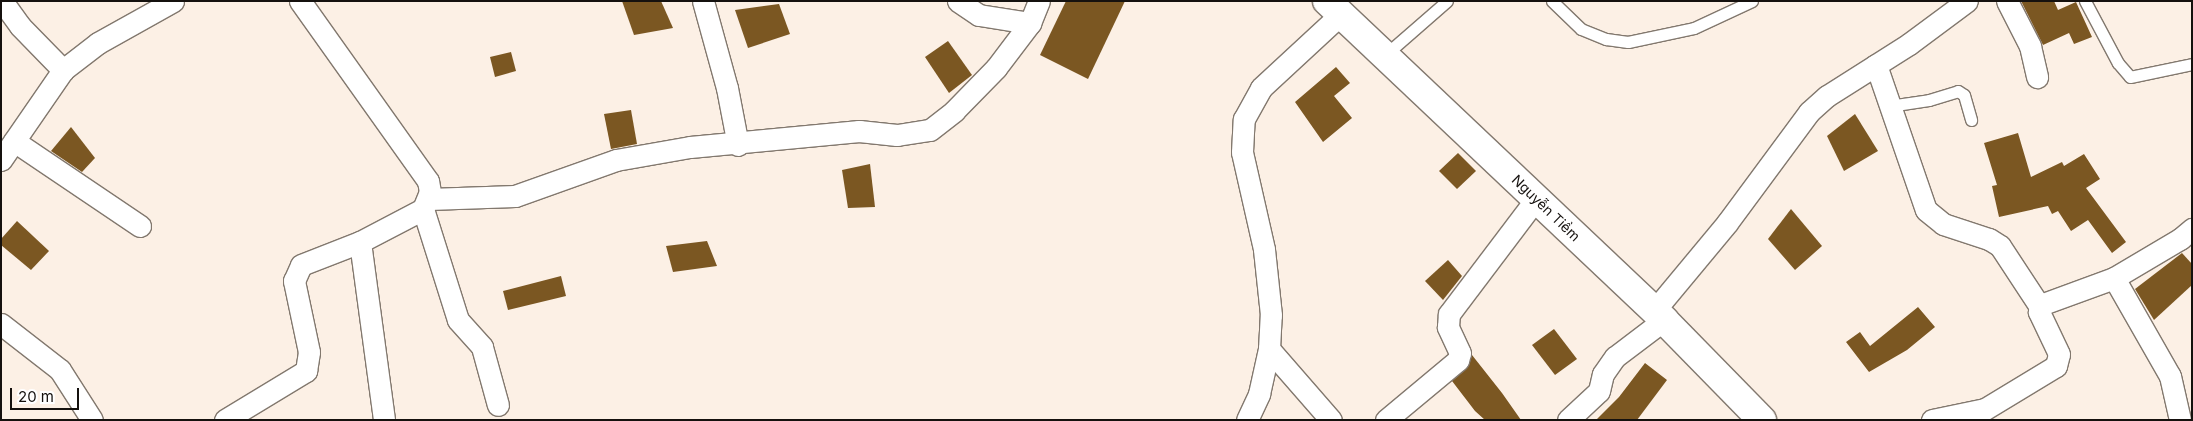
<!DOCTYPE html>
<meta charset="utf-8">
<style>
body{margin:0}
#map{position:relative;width:2193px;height:421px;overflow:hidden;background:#fcf0e5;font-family:Inter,sans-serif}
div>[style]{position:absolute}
.building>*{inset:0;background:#7b5722}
.roads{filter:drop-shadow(1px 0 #82786e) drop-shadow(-1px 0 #82786e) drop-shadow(0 1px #82786e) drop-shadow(0 -1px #82786e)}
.service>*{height:11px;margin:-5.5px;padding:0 5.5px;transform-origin:5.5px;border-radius:5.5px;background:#fff}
.minor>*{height:21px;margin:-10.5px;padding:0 10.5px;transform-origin:10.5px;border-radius:10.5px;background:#fff}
.tertiary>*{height:28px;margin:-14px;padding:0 14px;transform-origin:14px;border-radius:14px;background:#fff}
span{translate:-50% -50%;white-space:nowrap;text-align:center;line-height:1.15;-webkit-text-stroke:5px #fff;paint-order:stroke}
.street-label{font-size:14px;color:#15110e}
.frame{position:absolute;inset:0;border:2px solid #15110e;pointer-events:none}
.scale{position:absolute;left:10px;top:388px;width:69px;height:22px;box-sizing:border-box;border:2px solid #15110e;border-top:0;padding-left:6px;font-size:15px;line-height:18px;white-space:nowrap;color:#15110e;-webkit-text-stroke:4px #fff;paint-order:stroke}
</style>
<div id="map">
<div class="building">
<div style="clip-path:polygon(622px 1px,661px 1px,673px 28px,634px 35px)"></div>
<div style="clip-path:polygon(1066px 1px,1125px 1px,1088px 79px,1040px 55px)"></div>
<div style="clip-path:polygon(2021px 1px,2054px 1px,2058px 10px,2076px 2px,2092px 37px,2074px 44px,2069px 33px,2043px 45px)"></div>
<div style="clip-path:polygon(779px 4px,790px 34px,748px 48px,735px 10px)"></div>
<div style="clip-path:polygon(948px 41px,972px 75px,949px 93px,925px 57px)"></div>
<div style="clip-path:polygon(511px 52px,516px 71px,495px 77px,490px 57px)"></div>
<div style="clip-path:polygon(1336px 67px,1350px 83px,1334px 96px,1352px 118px,1323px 142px,1295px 102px)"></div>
<div style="clip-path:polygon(631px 110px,637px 144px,611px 149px,604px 114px)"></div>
<div style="clip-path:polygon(1855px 114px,1878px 151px,1844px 171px,1827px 136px)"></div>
<div style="clip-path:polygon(71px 127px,95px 158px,82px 172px,51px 151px)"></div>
<div style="clip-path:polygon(2018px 133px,2031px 177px,2062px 162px,2064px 166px,2084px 154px,2100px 179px,2086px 188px,2126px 242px,2112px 253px,2088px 220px,2071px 231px,2058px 211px,2052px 214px,2048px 206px,1999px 217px,1992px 186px,1997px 185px,1984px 143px)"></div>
<div style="clip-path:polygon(1458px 153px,1476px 171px,1457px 189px,1439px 171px)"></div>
<div style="clip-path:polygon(870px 164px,875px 207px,848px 208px,842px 170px)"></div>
<div style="clip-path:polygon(1791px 209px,1822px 246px,1795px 270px,1768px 239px)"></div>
<div style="clip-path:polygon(17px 221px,49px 251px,31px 270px,1px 245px,1px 239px)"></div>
<div style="clip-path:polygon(707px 241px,717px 266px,673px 272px,666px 246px)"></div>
<div style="clip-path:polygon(2182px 253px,2192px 264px,2192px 285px,2154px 320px,2135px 289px)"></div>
<div style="clip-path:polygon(1448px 260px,1462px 276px,1443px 300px,1425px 281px)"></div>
<div style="clip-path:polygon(561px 276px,566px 296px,508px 310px,503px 291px)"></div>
<div style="clip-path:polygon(1918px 307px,1935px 327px,1907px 350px,1869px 372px,1846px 342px,1860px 332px,1870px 346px)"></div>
<div style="clip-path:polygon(1554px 329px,1577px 359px,1555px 375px,1532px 345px)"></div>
<div style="clip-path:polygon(1472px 355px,1502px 393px,1521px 420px,1485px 420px,1475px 411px,1452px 381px,1466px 369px)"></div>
<div style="clip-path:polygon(1645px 363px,1667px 380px,1637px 420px,1596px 420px,1619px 397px)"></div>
</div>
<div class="roads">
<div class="service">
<div style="left:1552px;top:1px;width:40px;rotate:44deg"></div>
<div style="left:1581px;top:29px;width:27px;rotate:22deg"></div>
<div style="left:1606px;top:39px;width:22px;rotate:8deg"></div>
<div style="left:1628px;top:42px;width:67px;rotate:-12deg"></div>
<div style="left:1694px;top:28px;width:64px;rotate:-25deg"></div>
<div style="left:2085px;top:1px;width:70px;rotate:62deg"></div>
<div style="left:2118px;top:63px;width:18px;rotate:49deg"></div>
<div style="left:2130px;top:77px;width:63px;rotate:-11.8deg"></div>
<div style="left:1385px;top:55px;width:82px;rotate:-41.1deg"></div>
<div style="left:1889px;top:106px;width:40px;rotate:-8.5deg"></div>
<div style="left:1929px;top:100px;width:30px;rotate:-17deg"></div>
<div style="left:1958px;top:91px;width:7px;rotate:34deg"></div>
<div style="left:1964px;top:95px;width:26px;rotate:74deg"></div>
</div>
<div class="minor">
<div style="left:2px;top:1px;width:31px;rotate:54deg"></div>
<div style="left:20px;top:26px;width:62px;rotate:45.7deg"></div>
<div style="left:703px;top:1px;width:90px;rotate:74.6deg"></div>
<div style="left:727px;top:88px;width:58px;rotate:79.1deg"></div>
<div style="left:958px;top:1px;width:25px;rotate:34deg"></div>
<div style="left:979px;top:15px;width:52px;rotate:8.9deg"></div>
<div style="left:2007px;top:1px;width:51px;rotate:62.9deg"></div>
<div style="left:2030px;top:46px;width:32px;rotate:77deg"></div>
<div style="left:1876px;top:65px;width:153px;rotate:71deg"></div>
<div style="left:1926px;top:210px;width:22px;rotate:39deg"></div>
<div style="left:1943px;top:224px;width:48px;rotate:18.1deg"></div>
<div style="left:1989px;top:239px;width:13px;rotate:32deg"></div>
<div style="left:2000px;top:246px;width:73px;rotate:56.7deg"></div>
<div style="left:14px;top:141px;width:152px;rotate:34deg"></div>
<div style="left:1px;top:160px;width:109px;rotate:-55.4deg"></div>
<div style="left:63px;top:70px;width:44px;rotate:-37.6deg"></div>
<div style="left:98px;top:43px;width:86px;rotate:-29.2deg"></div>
<div style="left:429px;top:199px;width:86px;rotate:-2deg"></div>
<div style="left:515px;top:196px;width:107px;rotate:-19.6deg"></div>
<div style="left:616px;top:160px;width:75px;rotate:-10deg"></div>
<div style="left:690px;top:147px;width:170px;rotate:-5.4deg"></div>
<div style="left:859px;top:131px;width:38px;rotate:6deg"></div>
<div style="left:897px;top:135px;width:33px;rotate:-9deg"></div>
<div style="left:930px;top:130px;width:31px;rotate:-38deg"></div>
<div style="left:954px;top:111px;width:60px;rotate:-45.7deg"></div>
<div style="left:996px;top:68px;width:56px;rotate:-52.9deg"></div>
<div style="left:1030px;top:23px;width:24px;rotate:-68deg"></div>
<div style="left:423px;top:209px;width:116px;rotate:72.5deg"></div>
<div style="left:458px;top:320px;width:36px;rotate:48deg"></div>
<div style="left:482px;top:347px;width:60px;rotate:74.6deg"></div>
<div style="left:360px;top:242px;width:180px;rotate:82.3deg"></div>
<div style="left:2114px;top:278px;width:113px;rotate:60.3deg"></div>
<div style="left:2170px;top:376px;width:45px;rotate:77.2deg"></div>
<div style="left:1654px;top:311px;width:114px;rotate:-50.3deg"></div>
<div style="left:1727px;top:223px;width:138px;rotate:-53.5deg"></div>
<div style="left:1809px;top:112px;width:24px;rotate:-42deg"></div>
<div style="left:1827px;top:96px;width:97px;rotate:-32.4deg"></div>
<div style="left:1909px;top:44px;width:72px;rotate:-36.6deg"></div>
<div style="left:1px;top:324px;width:75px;rotate:37.9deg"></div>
<div style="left:60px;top:370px;width:59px;rotate:57.4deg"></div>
<div style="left:1269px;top:349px;width:94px;rotate:48.9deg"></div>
<div style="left:225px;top:420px;width:95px;rotate:-31.2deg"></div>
<div style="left:306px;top:371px;width:19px;rotate:-81deg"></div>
<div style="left:309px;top:352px;width:73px;rotate:-101.9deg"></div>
<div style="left:294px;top:281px;width:17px;rotate:-66deg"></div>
<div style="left:301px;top:265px;width:63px;rotate:-21.3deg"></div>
<div style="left:360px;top:242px;width:71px;rotate:-27.6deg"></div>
<div style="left:423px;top:209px;width:18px;rotate:-68deg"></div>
<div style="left:430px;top:192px;width:11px;rotate:-100deg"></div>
<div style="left:428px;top:181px;width:221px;rotate:-125.4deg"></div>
<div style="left:1247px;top:420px;width:29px;rotate:-65deg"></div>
<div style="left:1259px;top:394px;width:46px;rotate:-77.5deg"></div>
<div style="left:1269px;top:349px;width:34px;rotate:-87deg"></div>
<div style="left:1271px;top:315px;width:66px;rotate:-96.1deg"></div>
<div style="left:1264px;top:249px;width:99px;rotate:-102.8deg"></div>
<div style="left:1242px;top:152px;width:33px;rotate:-87deg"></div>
<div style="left:1244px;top:119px;width:35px;rotate:-61deg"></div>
<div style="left:1261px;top:88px;width:109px;rotate:-42.8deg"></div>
<div style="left:1386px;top:420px;width:94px;rotate:-39.8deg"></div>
<div style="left:1458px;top:360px;width:7px;rotate:-74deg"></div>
<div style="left:1460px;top:353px;width:29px;rotate:-115deg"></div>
<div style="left:1448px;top:327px;width:13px;rotate:-86deg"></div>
<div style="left:1449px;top:314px;width:144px;rotate:-52.9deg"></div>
<div style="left:1568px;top:420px;width:42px;rotate:-43.1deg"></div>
<div style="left:1599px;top:391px;width:17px;rotate:-77deg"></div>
<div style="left:1603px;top:374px;width:21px;rotate:-55deg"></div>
<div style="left:1615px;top:357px;width:61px;rotate:-37.1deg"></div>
<div style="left:1932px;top:420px;width:54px;rotate:-11.7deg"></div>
<div style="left:1985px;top:409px;width:83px;rotate:-31.2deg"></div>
<div style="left:2056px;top:366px;width:12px;rotate:-76deg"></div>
<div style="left:2059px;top:354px;width:47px;rotate:-115.5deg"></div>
<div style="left:2039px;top:312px;width:9px;rotate:-63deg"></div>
<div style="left:2043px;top:304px;width:76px;rotate:-20.1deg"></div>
<div style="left:2114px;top:278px;width:77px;rotate:-30.6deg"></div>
<div style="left:2180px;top:239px;width:16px;rotate:-40deg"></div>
</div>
<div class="tertiary">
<div style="left:1327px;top:1px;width:464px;rotate:43.4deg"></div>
<div style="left:1664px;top:320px;width:140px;rotate:45.6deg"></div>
</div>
</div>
<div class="street-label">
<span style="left:1546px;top:208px;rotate:44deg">Nguyễn Tiềm</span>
</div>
<div class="frame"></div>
<div class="scale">20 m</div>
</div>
